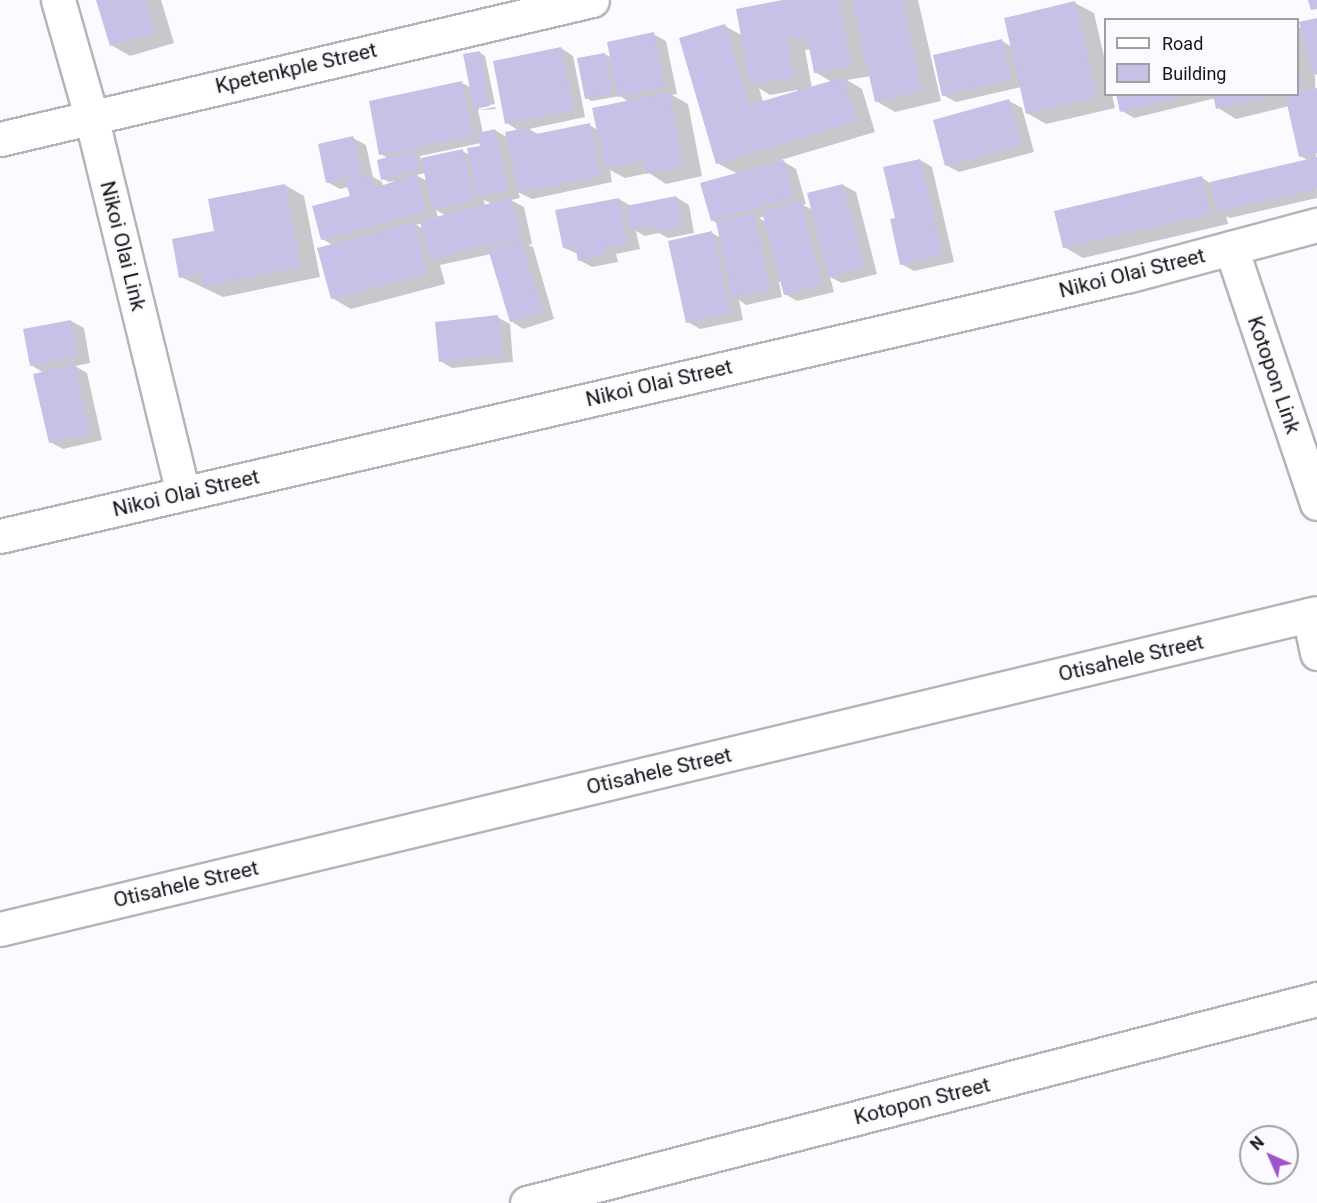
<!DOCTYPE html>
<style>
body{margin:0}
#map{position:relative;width:1317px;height:1203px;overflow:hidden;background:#fbfbff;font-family:Roboto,sans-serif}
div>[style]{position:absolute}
.shadow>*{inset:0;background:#0003}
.building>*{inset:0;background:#c7c0e7}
.roads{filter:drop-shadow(2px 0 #b4b5b9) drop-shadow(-2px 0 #b4b5b9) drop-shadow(0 2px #b4b5b9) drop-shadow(0 -2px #b4b5b9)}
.minor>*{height:33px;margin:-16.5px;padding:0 16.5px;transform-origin:16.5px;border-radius:16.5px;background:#fff}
span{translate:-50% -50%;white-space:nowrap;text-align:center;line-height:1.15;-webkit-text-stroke:4.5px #fbfbff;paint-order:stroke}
.street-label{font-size:21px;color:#171719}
.legend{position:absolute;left:1104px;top:18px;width:195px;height:78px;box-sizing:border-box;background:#fbfbff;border:2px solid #a0a0a3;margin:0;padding:8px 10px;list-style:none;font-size:18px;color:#171719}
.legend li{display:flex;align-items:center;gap:12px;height:30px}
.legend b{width:30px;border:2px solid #a0a0a3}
.north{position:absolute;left:1239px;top:1125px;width:60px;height:60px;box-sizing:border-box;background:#fbfbff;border:2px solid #a0a0a3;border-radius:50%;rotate:315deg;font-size:16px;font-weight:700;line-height:24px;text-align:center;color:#171719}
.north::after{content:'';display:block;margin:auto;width:21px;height:27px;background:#9f54c7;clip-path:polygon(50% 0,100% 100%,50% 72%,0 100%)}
</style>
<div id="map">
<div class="shadow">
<div style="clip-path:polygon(98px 0,161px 0,174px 43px,130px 56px,111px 45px)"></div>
<div style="clip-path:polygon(evenodd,790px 0,918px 0,941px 101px,895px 112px,876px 101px,871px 76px,847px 80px,862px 89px,875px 132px,781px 160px,796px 169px,806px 204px,803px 205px,813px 210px,843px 185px,856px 192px,877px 274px,842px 283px,830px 277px,834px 292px,797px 301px,785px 294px,782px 281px,779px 282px,782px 297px,746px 305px,739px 300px,743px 320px,700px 329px,688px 322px,712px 233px,721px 238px,718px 224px,712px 220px,738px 174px,717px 163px,725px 26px,743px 36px,790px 0,811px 49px,815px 72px,832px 82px,812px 88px,805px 50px,811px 49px,790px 0,759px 88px,770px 95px,797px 90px,798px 92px,763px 102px,759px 88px,790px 0,765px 216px,766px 222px,759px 218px,765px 216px)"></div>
<div style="clip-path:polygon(1075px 3px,1094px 13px,1106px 65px,1106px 94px,1112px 94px,1115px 108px,1046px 124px,1027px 113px,1021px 87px,956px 102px,943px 95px,1002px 41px,1012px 47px)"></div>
<div style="clip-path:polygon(1317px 19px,1317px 75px,1315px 74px,1317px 198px,1230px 218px,1226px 216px,1228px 224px,1083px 258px,1064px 247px,1202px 178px,1212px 184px,1308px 161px,1301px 156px,1289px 106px,1236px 119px,1218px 108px,1216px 98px,1134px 118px,1122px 111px,1118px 94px,1298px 94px,1298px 26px,1302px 29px)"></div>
<div style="clip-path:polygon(evenodd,653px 34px,666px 41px,677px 94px,672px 95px,688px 104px,702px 176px,666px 184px,649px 173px,625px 178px,610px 170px,612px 182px,532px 199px,518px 192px,520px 198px,511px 200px,524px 207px,532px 244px,528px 245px,533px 247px,554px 319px,523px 329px,511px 321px,491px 254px,440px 265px,445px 284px,351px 309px,332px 298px,333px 245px,322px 239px,351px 197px,348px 187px,340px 189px,327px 182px,353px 138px,366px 145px,373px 177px,382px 182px,383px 187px,395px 184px,393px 181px,389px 182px,383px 179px,389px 159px,381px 154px,462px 83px,472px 88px,479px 52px,485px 56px,495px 104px,479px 107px,479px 110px,495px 107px,496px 109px,478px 110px,483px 133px,495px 130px,508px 138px,519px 131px,507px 123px,561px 48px,573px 56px,585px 117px,529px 129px,540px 135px,589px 125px,598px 130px,629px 102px,620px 96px,592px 101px,586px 98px,605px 54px,612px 58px,653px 34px,481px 143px,482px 147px,470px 155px,462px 151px,421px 160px,420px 156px,481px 143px,653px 34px,425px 173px,427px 181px,416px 175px,425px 173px,653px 34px,484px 200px,492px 204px,485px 206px,484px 200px,653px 34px,436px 210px,446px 216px,438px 218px,436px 210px,653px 34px,422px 223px,424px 229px,416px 225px,422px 223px)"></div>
<div style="clip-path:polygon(1009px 101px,1022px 108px,1034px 152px,959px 172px,946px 165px)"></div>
<div style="clip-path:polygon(920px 160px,932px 167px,954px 262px,914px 271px,901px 264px,897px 219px)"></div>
<div style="clip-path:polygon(285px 185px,304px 196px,320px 277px,223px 297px,181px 277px,216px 232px)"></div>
<div style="clip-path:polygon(676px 197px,689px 205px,694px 233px,668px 238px,659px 233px,645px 236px,636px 231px,640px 249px,616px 254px,618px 262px,592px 267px,579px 260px,578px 254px,564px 248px,619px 199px,631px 206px)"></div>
<div style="clip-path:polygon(497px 317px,510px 324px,513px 362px,452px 368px,440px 361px)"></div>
<div style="clip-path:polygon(71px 321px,84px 328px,90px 363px,75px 366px,87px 373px,102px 440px,63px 449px,50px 442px,44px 373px,31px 365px)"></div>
</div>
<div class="building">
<div style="clip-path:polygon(96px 0,146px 0,156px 33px,110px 46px)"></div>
<div style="clip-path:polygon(782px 0,839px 0,852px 66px,814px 73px,807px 36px,787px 40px,794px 77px,750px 85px,736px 9px)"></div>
<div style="clip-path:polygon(852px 0,902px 0,923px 91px,875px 102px)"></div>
<div style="clip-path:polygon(1308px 0,1317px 0,1317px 9px,1311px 10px)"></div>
<div style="clip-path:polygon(1075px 1px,1097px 97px,1026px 114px,1004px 18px)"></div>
<div style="clip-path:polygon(1317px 18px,1317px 73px,1312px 74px,1299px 22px)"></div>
<div style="clip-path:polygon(725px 24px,749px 105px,844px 77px,857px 121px,716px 164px,679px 38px)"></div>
<div style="clip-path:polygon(654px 32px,665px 87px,618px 97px,607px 42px)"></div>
<div style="clip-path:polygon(1002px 39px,1011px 79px,942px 96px,933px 55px)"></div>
<div style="clip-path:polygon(561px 47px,574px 110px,505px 124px,493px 61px)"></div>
<div style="clip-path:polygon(480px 51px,490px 106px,474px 109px,463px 54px)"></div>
<div style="clip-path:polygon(605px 53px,613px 93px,585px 99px,577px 58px)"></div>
<div style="clip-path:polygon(1298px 70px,1303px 89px,1298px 90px)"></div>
<div style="clip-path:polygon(462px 81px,473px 136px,379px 155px,369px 101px)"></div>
<div style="clip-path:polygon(1317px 88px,1317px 153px,1299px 157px,1285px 95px)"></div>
<div style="clip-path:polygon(669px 92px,684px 166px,646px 174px,643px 160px,605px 169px,592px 108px)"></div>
<div style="clip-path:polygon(1116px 94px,1188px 94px,1188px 95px,1120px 112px)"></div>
<div style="clip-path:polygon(1213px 94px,1274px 94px,1274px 95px,1216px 109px)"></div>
<div style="clip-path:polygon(1009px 99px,1022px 145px,945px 166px,933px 120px)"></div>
<div style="clip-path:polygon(590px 123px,601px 176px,518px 193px,505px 132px,529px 127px,531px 135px)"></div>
<div style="clip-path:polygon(495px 129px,508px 191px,477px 197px,467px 148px,480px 146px,478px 133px)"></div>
<div style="clip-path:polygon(353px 136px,362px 174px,326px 183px,318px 144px)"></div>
<div style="clip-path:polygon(463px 149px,474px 201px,432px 210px,421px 158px)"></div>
<div style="clip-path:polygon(414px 150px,419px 170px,381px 180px,377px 160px)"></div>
<div style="clip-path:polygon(1317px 157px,1317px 189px,1217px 212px,1210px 182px)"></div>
<div style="clip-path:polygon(920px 159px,943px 255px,900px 265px,890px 219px,895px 218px,883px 167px)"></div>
<div style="clip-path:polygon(784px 160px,794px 197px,711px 221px,700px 183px)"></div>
<div style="clip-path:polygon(370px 174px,374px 188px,417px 174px,426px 212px,321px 240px,312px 206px,350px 196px,345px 180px)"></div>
<div style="clip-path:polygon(1202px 176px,1210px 214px,1063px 248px,1054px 211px)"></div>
<div style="clip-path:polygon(285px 184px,301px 267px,203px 287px,201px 273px,179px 278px,172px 239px,214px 231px,208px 199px)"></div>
<div style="clip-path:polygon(843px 184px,865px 268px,828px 277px,807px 193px)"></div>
<div style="clip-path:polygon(676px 196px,682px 226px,654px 232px,653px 225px,631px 230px,626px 206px)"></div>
<div style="clip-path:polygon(511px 198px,521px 237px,429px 260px,420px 221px)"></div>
<div style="clip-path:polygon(619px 198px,628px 243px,605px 248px,606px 255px,578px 261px,575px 246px,563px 248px,555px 210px)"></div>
<div style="clip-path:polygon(801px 201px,822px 285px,784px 295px,762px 212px)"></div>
<div style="clip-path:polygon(754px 213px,770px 290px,732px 298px,716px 222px)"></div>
<div style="clip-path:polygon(415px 222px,427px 274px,331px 299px,317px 248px)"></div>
<div style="clip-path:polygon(712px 231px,731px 313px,686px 323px,668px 241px)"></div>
<div style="clip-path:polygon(520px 238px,543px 312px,510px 322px,488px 249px)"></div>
<div style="clip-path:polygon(498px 315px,502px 355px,439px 362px,435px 322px)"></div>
<div style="clip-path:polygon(71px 320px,78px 357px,30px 366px,23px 329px)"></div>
<div style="clip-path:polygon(75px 364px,90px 433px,49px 443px,33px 374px)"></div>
</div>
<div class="roads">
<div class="minor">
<div style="left:58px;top:0;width:121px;rotate:74.1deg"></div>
<div style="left:91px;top:116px;width:388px;rotate:76.3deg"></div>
<div style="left:0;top:139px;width:608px;rotate:-13.21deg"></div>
<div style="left:1231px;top:248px;width:269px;rotate:71.4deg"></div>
<div style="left:0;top:536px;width:1160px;rotate:-13.01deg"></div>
<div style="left:1130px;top:275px;width:194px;rotate:-15deg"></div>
<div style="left:1309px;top:615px;width:39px;rotate:78deg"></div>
<div style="left:0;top:929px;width:1354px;rotate:-13.49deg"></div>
<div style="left:527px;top:1203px;width:816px;rotate:-14.48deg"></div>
</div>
</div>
<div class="street-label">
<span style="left:296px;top:68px;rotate:-13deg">Kpetenkple Street</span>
<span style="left:123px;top:246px;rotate:76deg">Nikoi Olai Link</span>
<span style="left:1132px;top:273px;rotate:-14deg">Nikoi Olai Street</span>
<span style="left:1274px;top:375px;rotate:71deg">Kotopon Link</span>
<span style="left:659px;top:383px;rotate:-13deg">Nikoi Olai Street</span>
<span style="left:186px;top:493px;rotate:-13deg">Nikoi Olai Street</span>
<span style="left:1131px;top:658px;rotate:-13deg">Otisahele Street</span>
<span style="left:659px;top:771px;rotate:-13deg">Otisahele Street</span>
<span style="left:186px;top:884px;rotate:-13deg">Otisahele Street</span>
<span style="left:922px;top:1101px;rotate:-14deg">Kotopon Street</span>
</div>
<ul class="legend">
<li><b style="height:8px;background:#fff"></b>Road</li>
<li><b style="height:16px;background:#c7c0e7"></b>Building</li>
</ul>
<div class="north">N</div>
</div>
